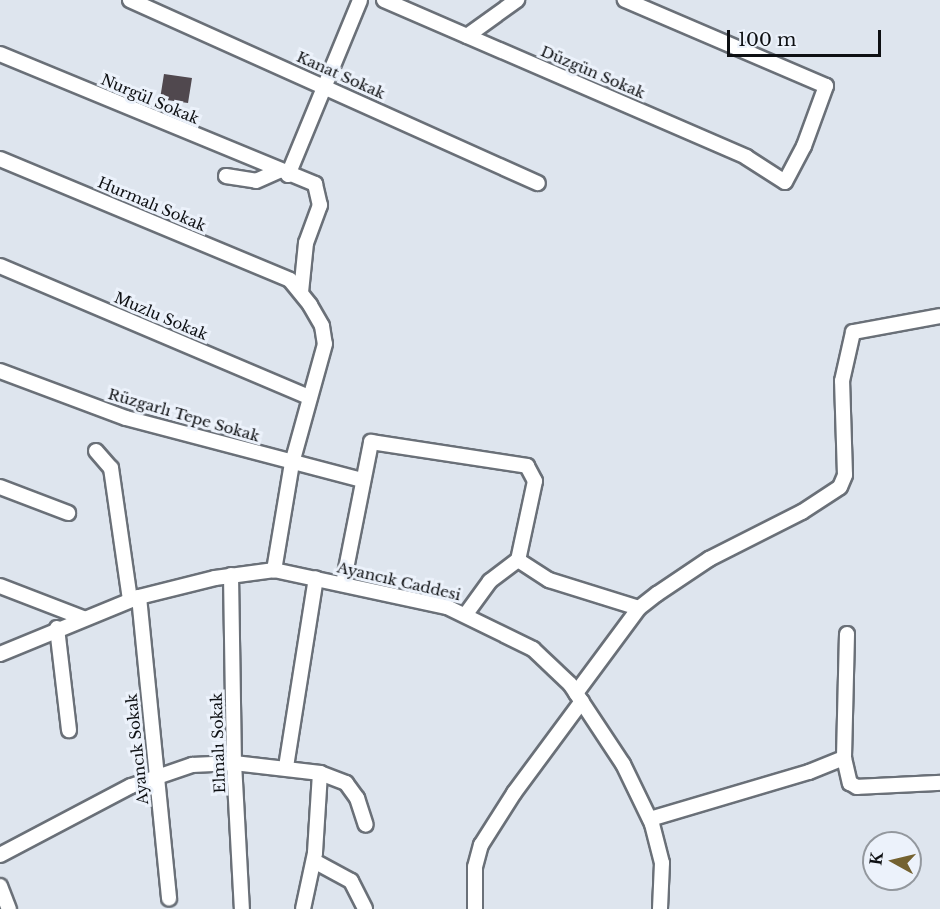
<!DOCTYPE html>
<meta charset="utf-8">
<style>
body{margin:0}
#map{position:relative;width:940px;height:909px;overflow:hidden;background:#dee5ee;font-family:"Libre Baskerville",serif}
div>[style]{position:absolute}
.building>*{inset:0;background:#50484e}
.roads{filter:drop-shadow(2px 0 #6a7078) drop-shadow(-2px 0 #6a7078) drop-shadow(0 2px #6a7078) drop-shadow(0 -2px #6a7078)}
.minor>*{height:14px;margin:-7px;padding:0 7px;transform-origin:7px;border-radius:7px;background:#fff}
span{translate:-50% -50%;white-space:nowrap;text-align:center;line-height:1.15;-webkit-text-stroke:6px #ecf2fb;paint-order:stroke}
.street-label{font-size:15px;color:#0e1013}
.north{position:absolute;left:862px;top:831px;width:60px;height:60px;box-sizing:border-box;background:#ecf2fb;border:2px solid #93989e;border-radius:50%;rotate:278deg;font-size:16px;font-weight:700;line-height:24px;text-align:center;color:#0e1013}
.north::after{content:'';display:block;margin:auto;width:21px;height:27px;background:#746230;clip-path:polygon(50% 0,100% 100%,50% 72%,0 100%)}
.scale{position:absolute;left:727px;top:30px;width:154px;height:27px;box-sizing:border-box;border:3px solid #0e1013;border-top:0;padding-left:8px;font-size:18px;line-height:21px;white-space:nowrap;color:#0e1013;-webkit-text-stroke:4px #ecf2fb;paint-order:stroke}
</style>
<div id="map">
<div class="building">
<div style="clip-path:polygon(164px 74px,192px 78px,188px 103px,160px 99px)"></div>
</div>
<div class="roads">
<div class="minor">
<div style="left:130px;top:0;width:447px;rotate:24.2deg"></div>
<div style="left:384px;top:0;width:395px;rotate:23.4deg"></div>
<div style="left:746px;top:157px;width:46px;rotate:32.7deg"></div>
<div style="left:785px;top:182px;width:41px;rotate:-62.2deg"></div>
<div style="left:804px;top:146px;width:64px;rotate:-69.9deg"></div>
<div style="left:826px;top:86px;width:219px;rotate:-156.8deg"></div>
<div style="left:467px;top:36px;width:62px;rotate:-35.8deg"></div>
<div style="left:0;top:54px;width:341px;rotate:22.4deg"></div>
<div style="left:315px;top:184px;width:22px;rotate:77deg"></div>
<div style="left:320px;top:205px;width:40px;rotate:110.2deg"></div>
<div style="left:306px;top:243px;width:49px;rotate:95.8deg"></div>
<div style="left:0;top:159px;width:314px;rotate:22.6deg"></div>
<div style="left:290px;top:280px;width:32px;rotate:51deg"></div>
<div style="left:310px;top:305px;width:24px;rotate:60deg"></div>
<div style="left:322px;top:326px;width:18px;rotate:81deg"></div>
<div style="left:325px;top:344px;width:123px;rotate:105.5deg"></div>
<div style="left:292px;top:463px;width:109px;rotate:99.5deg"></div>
<div style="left:288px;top:175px;width:189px;rotate:-67.6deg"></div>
<div style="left:226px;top:176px;width:30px;rotate:9deg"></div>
<div style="left:256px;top:181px;width:24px;rotate:-24deg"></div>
<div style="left:0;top:266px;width:336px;rotate:23deg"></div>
<div style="left:0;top:371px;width:134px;rotate:20.5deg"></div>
<div style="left:126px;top:418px;width:245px;rotate:14.7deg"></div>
<div style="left:96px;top:451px;width:23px;rotate:49deg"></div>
<div style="left:111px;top:468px;width:133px;rotate:81.8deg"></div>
<div style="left:0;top:487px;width:73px;rotate:20.9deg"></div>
<div style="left:231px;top:575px;width:188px;rotate:89.1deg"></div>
<div style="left:234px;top:763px;width:146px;rotate:86.9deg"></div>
<div style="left:343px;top:584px;width:145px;rotate:-78.8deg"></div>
<div style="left:371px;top:442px;width:158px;rotate:8.7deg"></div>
<div style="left:527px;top:466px;width:17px;rotate:62deg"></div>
<div style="left:535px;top:481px;width:81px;rotate:102.1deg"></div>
<div style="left:518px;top:560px;width:37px;rotate:33deg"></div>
<div style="left:549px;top:580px;width:94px;rotate:17.3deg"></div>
<div style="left:0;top:586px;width:89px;rotate:21.1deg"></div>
<div style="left:139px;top:597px;width:303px;rotate:84.3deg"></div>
<div style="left:466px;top:614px;width:41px;rotate:-54deg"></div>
<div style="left:490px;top:581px;width:35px;rotate:-37deg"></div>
<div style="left:57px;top:628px;width:103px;rotate:83.3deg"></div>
<div style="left:847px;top:634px;width:124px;rotate:91.4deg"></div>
<div style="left:844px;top:758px;width:26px;rotate:77deg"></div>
<div style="left:850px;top:783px;width:8px;rotate:30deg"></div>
<div style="left:857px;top:787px;width:83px;rotate:-2.8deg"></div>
<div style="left:0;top:654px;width:150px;rotate:-22.3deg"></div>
<div style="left:139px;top:597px;width:78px;rotate:-14deg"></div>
<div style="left:215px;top:578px;width:60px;rotate:-7.7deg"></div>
<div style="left:274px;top:570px;width:177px;rotate:12.1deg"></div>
<div style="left:447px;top:607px;width:96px;rotate:26deg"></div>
<div style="left:533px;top:649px;width:51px;rotate:43.4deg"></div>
<div style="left:570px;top:684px;width:96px;rotate:56.5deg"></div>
<div style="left:623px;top:764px;width:67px;rotate:64.2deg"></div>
<div style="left:652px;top:824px;width:40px;rotate:75.6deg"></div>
<div style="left:662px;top:863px;width:46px;rotate:92.5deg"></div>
<div style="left:576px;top:693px;width:106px;rotate:-53.5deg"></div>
<div style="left:639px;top:608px;width:23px;rotate:-38deg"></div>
<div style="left:657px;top:594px;width:63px;rotate:-33.9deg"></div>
<div style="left:709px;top:559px;width:104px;rotate:-26.8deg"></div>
<div style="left:802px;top:512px;width:45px;rotate:-33.3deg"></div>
<div style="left:840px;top:487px;width:13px;rotate:-67deg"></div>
<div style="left:845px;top:475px;width:94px;rotate:-91.8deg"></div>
<div style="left:842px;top:381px;width:50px;rotate:-77.3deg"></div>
<div style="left:853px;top:332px;width:88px;rotate:-10.4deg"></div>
<div style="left:286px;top:767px;width:191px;rotate:-81deg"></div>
<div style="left:320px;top:773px;width:28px;rotate:21deg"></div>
<div style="left:346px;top:783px;width:19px;rotate:54deg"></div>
<div style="left:357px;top:798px;width:28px;rotate:72deg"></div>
<div style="left:650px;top:819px;width:166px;rotate:-16.5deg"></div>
<div style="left:809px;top:772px;width:38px;rotate:-22deg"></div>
<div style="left:0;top:855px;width:148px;rotate:-27.8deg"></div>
<div style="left:131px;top:786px;width:65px;rotate:-19deg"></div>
<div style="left:192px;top:765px;width:42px;rotate:-2.7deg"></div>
<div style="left:234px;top:763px;width:87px;rotate:6.6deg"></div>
<div style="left:320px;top:773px;width:80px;rotate:93.6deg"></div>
<div style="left:315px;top:853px;width:57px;rotate:102.1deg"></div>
<div style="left:314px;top:861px;width:42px;rotate:28.4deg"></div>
<div style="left:351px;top:881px;width:31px;rotate:63deg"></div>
<div style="left:0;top:886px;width:25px;rotate:69deg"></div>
<div style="left:475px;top:909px;width:42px;rotate:-90deg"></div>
<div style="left:475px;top:867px;width:23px;rotate:-75deg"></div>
<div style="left:481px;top:845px;width:62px;rotate:-57.6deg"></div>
<div style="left:514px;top:793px;width:114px;rotate:-53.5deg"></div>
</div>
</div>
<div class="street-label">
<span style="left:593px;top:72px;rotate:23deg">Düzgün Sokak</span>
<span style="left:341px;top:75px;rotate:24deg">Kanat Sokak</span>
<span style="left:150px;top:99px;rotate:23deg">Nurgül Sokak</span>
<span style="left:152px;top:204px;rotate:23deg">Hurmalı Sokak</span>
<span style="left:161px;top:316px;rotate:23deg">Muzlu Sokak</span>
<span style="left:184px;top:415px;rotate:16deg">Rüzgarlı Tepe Sokak</span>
<span style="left:399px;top:581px;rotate:13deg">Ayancık Caddesi</span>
<span style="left:218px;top:743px;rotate:-92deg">Elmalı Sokak</span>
<span style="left:137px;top:749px;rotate:-96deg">Ayancık Sokak</span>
</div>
<div class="north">K</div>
<div class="scale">100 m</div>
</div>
